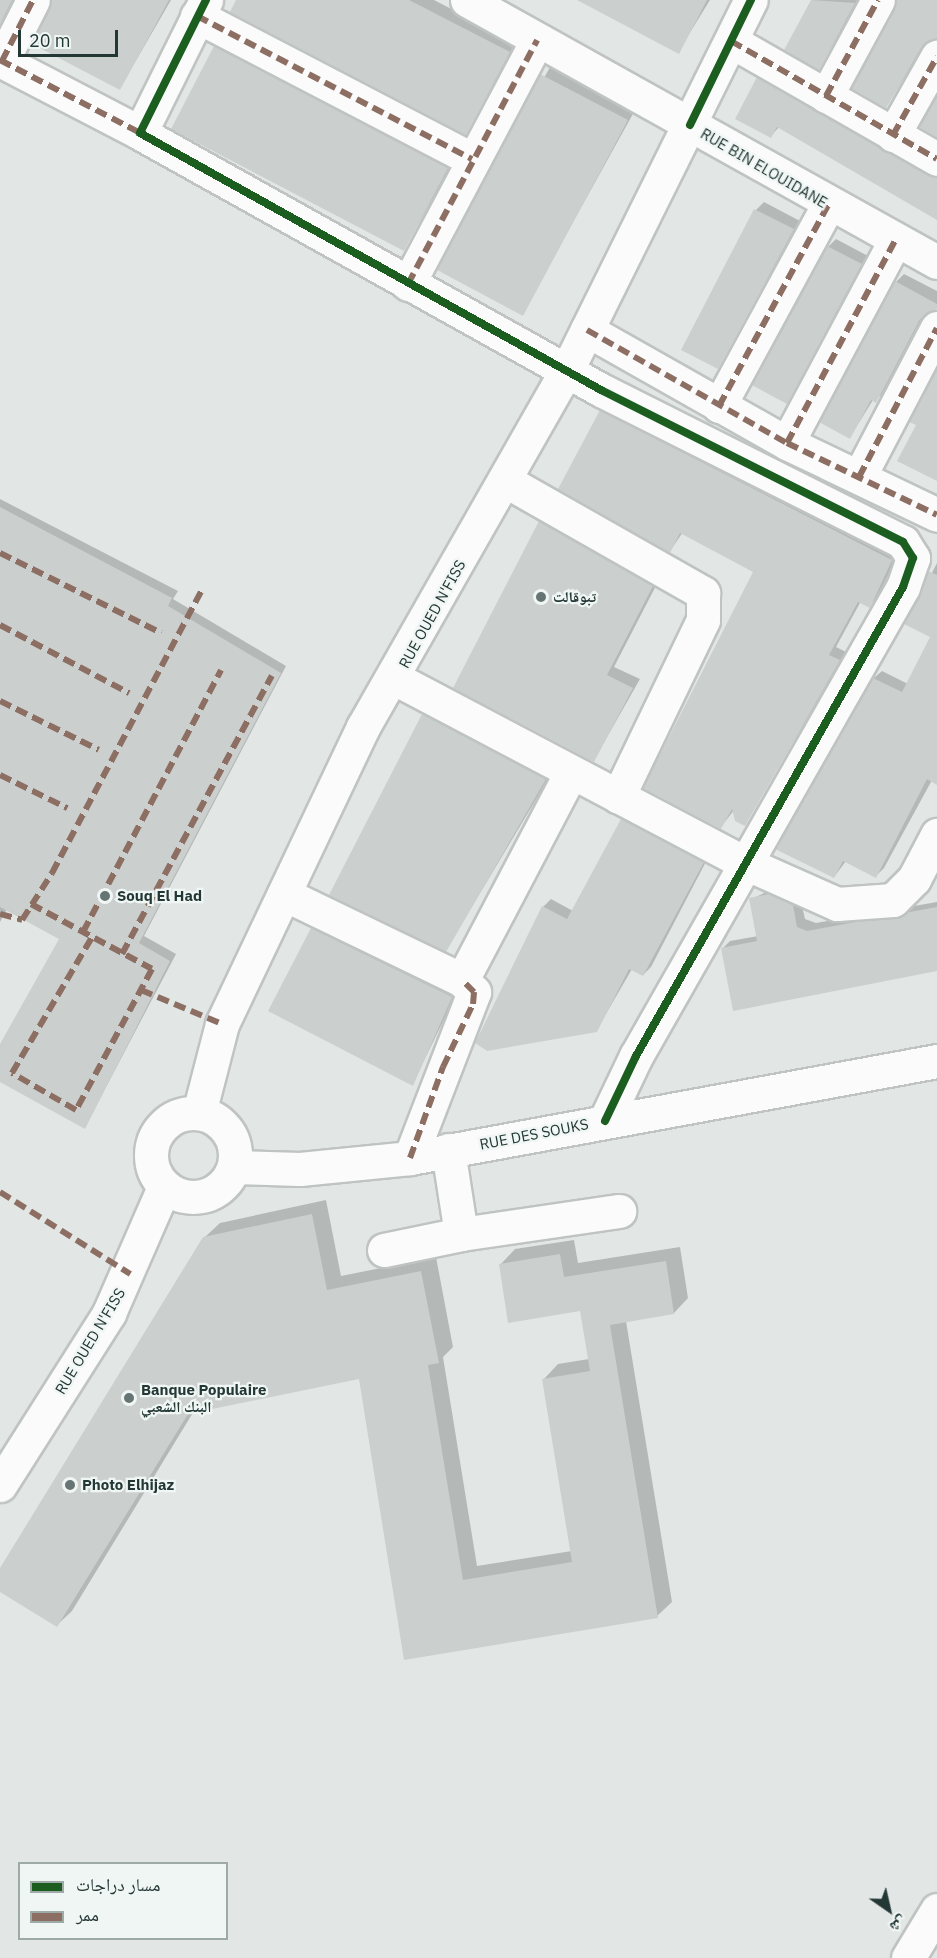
<!DOCTYPE html>
<meta charset="utf-8">
<style>
body{margin:0}
#map{position:relative;width:937px;height:1958px;overflow:hidden;background:#e2e7e5;font-family:"IBM Plex Sans","Noto Naskh Arabic",sans-serif}
div>[style]{position:absolute}
.shadow>*{inset:0;background:#0003}
.building>*{inset:0;background:#cbd0ce}
.roads{filter:drop-shadow(2px 0 #bfc4c2) drop-shadow(-2px 0 #bfc4c2) drop-shadow(0 2px #bfc4c2) drop-shadow(0 -2px #bfc4c2)}
.street>*{height:33px;margin:-16.5px;padding:0 16.5px;transform-origin:16.5px;border-radius:16.5px;background:#fbfbfb}
.secondary>*{height:33px;margin:-16.5px;padding:0 16.5px;transform-origin:16.5px;border-radius:16.5px;background:#fbfbfb}
.secondary>.ring{margin:-16.5px;padding:0;box-sizing:content-box;background:none;border:33px solid #fbfbfb;border-radius:50%}
.quiet>*{height:6px;margin-top:-3px;transform-origin:0;background:repeating-linear-gradient(90deg,#8d6e63 0 12px,transparent 0 18px)}
.cycleway>*{height:8px;margin:-4px;padding:0 4px;transform-origin:4px;border-radius:4px;background:#1b5e20}
.dots>*{width:16px;height:16px;translate:-50% -50%;box-sizing:border-box;border:3px solid #f0f6f4;border-radius:50%}
span{translate:-50% -50%;white-space:nowrap;text-align:center;line-height:1.15;-webkit-text-stroke:4.5px #f0f6f4;paint-order:stroke}
.street-label{font-size:15px;color:#233835}
.poi-label{font-size:15px;color:#233835;font-weight:700}
.left{translate:0 -50%;text-align:left}
.legend{position:absolute;left:18px;top:1862px;width:210px;height:78px;box-sizing:border-box;background:#f0f6f4;border:2px solid #9eaaa8;margin:0;padding:8px 10px;list-style:none;font-size:18px;color:#233835}
.legend li{display:flex;align-items:center;gap:12px;height:30px}
.legend b{width:30px;border:2px solid #9eaaa8}
.north{position:absolute;left:859px;top:1880px;width:60px;height:60px;-webkit-text-stroke:4px #f0f6f4;paint-order:stroke;rotate:146deg;font-size:16px;font-weight:700;line-height:24px;text-align:center;color:#233835}
.north::after{content:'';display:block;margin:auto;width:21px;height:27px;background:#233835;clip-path:polygon(50% 0,100% 100%,50% 72%,0 100%)}
.scale{position:absolute;left:18px;top:30px;width:100px;height:27px;box-sizing:border-box;border:3px solid #233835;border-top:0;padding-left:8px;font-size:18px;line-height:21px;white-space:nowrap;color:#233835;-webkit-text-stroke:4px #f0f6f4;paint-order:stroke}
</style>
<div id="map">
<div class="shadow">
<div style="clip-path:polygon(0 0,16px 0,0 23px)"></div>
<div style="clip-path:polygon(53px 0,171px 0,120px 88px)"></div>
<div style="clip-path:polygon(238px 0,434px 0,517px 43px,465px 133px)"></div>
<div style="clip-path:polygon(578px 0,710px 0,678px 52px)"></div>
<div style="clip-path:polygon(812px 0,859px 0,819px 68px,786px 49px)"></div>
<div style="clip-path:polygon(896px 0,937px 0,937px 39px,928px 39px,886px 107px)"></div>
<div style="clip-path:polygon(223px 39px,455px 160px,404px 249px,215px 47px)"></div>
<div style="clip-path:polygon(550px 67px,634px 112px,522px 314px,439px 269px)"></div>
<div style="clip-path:polygon(766px 70px,937px 168px,937px 219px,779px 127px,771px 136px,758px 78px)"></div>
<div style="clip-path:polygon(764px 202px,800px 221px,717px 367px,756px 210px)"></div>
<div style="clip-path:polygon(836px 239px,868px 256px,786px 402px,828px 247px)"></div>
<div style="clip-path:polygon(904px 274px,937px 291px,937px 308px,926px 314px,884px 394px,873px 400px,850px 437px,896px 282px)"></div>
<div style="clip-path:polygon(609px 403px,899px 552px,877px 598px,869px 606px,861px 601px,836px 647px,846px 652px,745px 824px,734px 810px,721px 827px,755px 571px,683px 532px,670px 551px,601px 411px)"></div>
<div style="clip-path:polygon(0 499px,178px 591px,173px 599px,286px 666px,144px 936px,176px 954px,85px 1127px,0 1081px,0 1047px,61px 938px,7px 909px,0 922px)"></div>
<div style="clip-path:polygon(548px 514px,660px 578px,614px 667px,640px 679px,594px 760px,540px 522px)"></div>
<div style="clip-path:polygon(937px 563px,937px 771px,884px 868px,876px 876px,846px 861px,834px 877px,779px 849px,874px 678px,882px 671px,908px 684px,932px 636px,906px 623px)"></div>
<div style="clip-path:polygon(431px 707px,553px 771px,446px 950px,423px 715px)"></div>
<div style="clip-path:polygon(630px 812px,710px 854px,651px 967px,643px 975px,632px 969px,596px 1031px,543px 907px,551px 899px,573px 911px)"></div>
<div style="clip-path:polygon(778px 887px,800px 897px,805px 919px,816px 923px,937px 902px,937px 970px,722px 949px,730px 941px,758px 936px,751px 899px)"></div>
<div style="clip-path:polygon(320px 921px,459px 989px,412px 1085px,312px 929px)"></div>
<div style="clip-path:polygon(326px 1200px,341px 1276px,436px 1257px,453px 1347px,443px 1357px,477px 1566px,572px 1551px,544px 1379px,558px 1364px,589px 1359px,581px 1309px,501px 1264px,515px 1249px,574px 1240px,578px 1263px,680px 1247px,688px 1298px,674px 1313px,626px 1321px,672px 1602px,657px 1616px,405px 1658px,360px 1377px,194px 1411px,72px 1611px,57px 1625px,0 1591px,0 1571px,204px 1238px,220px 1223px)"></div>
</div>
<div class="building">
<div style="clip-path:polygon(0 0,12px 0,0 24px)"></div>
<div style="clip-path:polygon(52px 0,169px 0,120px 90px,32px 44px)"></div>
<div style="clip-path:polygon(236px 0,409px 0,510px 52px,466px 135px,230px 12px)"></div>
<div style="clip-path:polygon(577px 0,707px 0,679px 54px)"></div>
<div style="clip-path:polygon(811px 0,855px 3px,819px 70px,784px 50px)"></div>
<div style="clip-path:polygon(897px 0,937px 0,937px 38px,921px 48px,886px 108px,851px 88px)"></div>
<div style="clip-path:polygon(214px 46px,448px 168px,404px 251px,171px 129px)"></div>
<div style="clip-path:polygon(540px 74px,628px 120px,523px 316px,437px 270px)"></div>
<div style="clip-path:polygon(757px 77px,937px 178px,937px 220px,777px 127px,771px 138px,735px 119px)"></div>
<div style="clip-path:polygon(937px 95px,937px 137px,919px 127px)"></div>
<div style="clip-path:polygon(754px 209px,794px 229px,718px 369px,681px 350px)"></div>
<div style="clip-path:polygon(827px 246px,862px 264px,787px 404px,752px 385px)"></div>
<div style="clip-path:polygon(895px 281px,937px 304px,937px 309px,920px 319px,876px 403px,871px 400px,850px 439px,819px 422px)"></div>
<div style="clip-path:polygon(937px 368px,937px 481px,897px 461px,916px 425px,909px 422px)"></div>
<div style="clip-path:polygon(600px 410px,892px 560px,870px 608px,858px 602px,829px 655px,840px 660px,745px 826px,735px 821px,732px 809px,721px 829px,643px 788px,753px 572px,680px 533px,670px 553px,558px 489px)"></div>
<div style="clip-path:polygon(0 507px,172px 598px,168px 606px,281px 673px,139px 943px,170px 961px,85px 1129px,0 1082px,0 1044px,59px 939px,0 907px)"></div>
<div style="clip-path:polygon(539px 521px,653px 586px,607px 675px,633px 688px,594px 762px,453px 688px)"></div>
<div style="clip-path:polygon(928px 571px,937px 575px,937px 785px,927px 779px,876px 878px,843px 861px,834px 878px,775px 849px,873px 678px,902px 692px,930px 637px,904px 624px)"></div>
<div style="clip-path:polygon(422px 714px,546px 779px,446px 952px,329px 895px)"></div>
<div style="clip-path:polygon(621px 819px,704px 862px,643px 976px,629px 969px,597px 1032px,487px 1051px,475px 1043px,542px 906px,567px 919px)"></div>
<div style="clip-path:polygon(769px 894px,793px 905px,797px 927px,807px 931px,937px 907px,937px 971px,733px 1011px,721px 948px,757px 941px,749px 898px)"></div>
<div style="clip-path:polygon(311px 928px,452px 997px,413px 1086px,268px 1011px)"></div>
<div style="clip-path:polygon(312px 1214px,327px 1290px,421px 1271px,439px 1363px,428px 1365px,463px 1580px,572px 1562px,542px 1379px,590px 1371px,580px 1311px,508px 1323px,499px 1264px,560px 1254px,564px 1277px,666px 1261px,674px 1314px,610px 1325px,658px 1618px,404px 1660px,359px 1379px,188px 1414px,57px 1627px,0 1592px,0 1568px,203px 1237px)"></div>
</div>
<div class="roads">
<div class="street">
<div style="left:206px;top:0;width:148px;rotate:116.4deg"></div>
<div style="left:140px;top:133px;width:528px;rotate:29.14deg"></div>
<div style="left:601px;top:390px;width:338px;rotate:26.7deg"></div>
<div style="left:903px;top:542px;width:19px;rotate:58deg"></div>
<div style="left:913px;top:558px;width:31px;rotate:109deg"></div>
<div style="left:903px;top:587px;width:540px;rotate:119.65deg"></div>
<div style="left:636px;top:1056px;width:72px;rotate:115.5deg"></div>
<div style="left:467px;top:0;width:538px;rotate:29.14deg"></div>
<div style="left:197px;top:16px;width:310px;rotate:27.5deg"></div>
<div style="left:731px;top:41px;width:237px;rotate:29.8deg"></div>
<div style="left:0;top:60px;width:158px;rotate:27.5deg"></div>
<div style="left:2px;top:61px;width:68px;rotate:-63.1deg"></div>
<div style="left:826px;top:96px;width:109px;rotate:-61.6deg"></div>
<div style="left:893px;top:135px;width:90px;rotate:-60.6deg"></div>
<div style="left:408px;top:284px;width:276px;rotate:-62.1deg"></div>
<div style="left:587px;top:330px;width:230px;rotate:29.5deg"></div>
<div style="left:787px;top:443px;width:166px;rotate:25.6deg"></div>
<div style="left:719px;top:406px;width:229px;rotate:-61.5deg"></div>
<div style="left:787px;top:443px;width:229px;rotate:-61.9deg"></div>
<div style="left:859px;top:477px;width:168px;rotate:-62.4deg"></div>
<div style="left:506px;top:481px;width:227px;rotate:29.6deg"></div>
<div style="left:703px;top:593px;width:27px;rotate:90deg"></div>
<div style="left:703px;top:620px;width:196px;rotate:115.7deg"></div>
<div style="left:396px;top:679px;width:395px;rotate:27.8deg"></div>
<div style="left:745px;top:863px;width:101px;rotate:24deg"></div>
<div style="left:837px;top:904px;width:56px;rotate:-4.1deg"></div>
<div style="left:893px;top:900px;width:30px;rotate:-45deg"></div>
<div style="left:914px;top:879px;width:50px;rotate:-62.4deg"></div>
<div style="left:284px;top:894px;width:198px;rotate:25.8deg"></div>
<div style="left:462px;top:980px;width:17px;rotate:45deg"></div>
<div style="left:474px;top:992px;width:178px;rotate:111.1deg"></div>
<div style="left:462px;top:980px;width:235px;rotate:-62.3deg"></div>
<div style="left:199px;top:1113px;width:92px;rotate:-75.5deg"></div>
<div style="left:222px;top:1024px;width:329px;rotate:-64.6deg"></div>
<div style="left:363px;top:727px;width:411px;rotate:-60.3deg"></div>
<div style="left:567px;top:370px;width:413px;rotate:-63.6deg"></div>
<div style="left:461px;top:1234px;width:160px;rotate:-8.3deg"></div>
<div style="left:384px;top:1250px;width:79px;rotate:-11.7deg"></div>
<div style="left:461px;top:1234px;width:85px;rotate:-98.8deg"></div>
</div>
<div class="secondary">
<div class="ring" style="left:151px;top:1113px;width:51px;height:51px"></div>
<div style="left:235px;top:1167px;width:65px;rotate:1.8deg"></div>
<div style="left:300px;top:1169px;width:111px;rotate:-5.7deg"></div>
<div style="left:410px;top:1158px;width:536px;rotate:-10.43deg"></div>
<div style="left:0;top:1485px;width:204px;rotate:-57.6deg"></div>
<div style="left:109px;top:1313px;width:137px;rotate:-66.4deg"></div>
<div style="left:908px;top:1958px;width:56px;rotate:-58.9deg"></div>
</div>
</div>
<div class="quiet">
<div style="left:197px;top:16px;width:310px;rotate:27.5deg"></div>
<div style="left:731px;top:41px;width:237px;rotate:29.8deg"></div>
<div style="left:0;top:60px;width:158px;rotate:27.5deg"></div>
<div style="left:2px;top:61px;width:68px;rotate:-63.1deg"></div>
<div style="left:826px;top:96px;width:109px;rotate:-61.6deg"></div>
<div style="left:893px;top:135px;width:90px;rotate:-60.6deg"></div>
<div style="left:408px;top:284px;width:276px;rotate:-62.1deg"></div>
<div style="left:587px;top:330px;width:230px;rotate:29.5deg"></div>
<div style="left:787px;top:443px;width:166px;rotate:25.6deg"></div>
<div style="left:719px;top:406px;width:229px;rotate:-61.5deg"></div>
<div style="left:787px;top:443px;width:229px;rotate:-61.9deg"></div>
<div style="left:859px;top:477px;width:168px;rotate:-62.4deg"></div>
<div style="left:0;top:553px;width:180px;rotate:26.4deg"></div>
<div style="left:0;top:625px;width:146px;rotate:27.8deg"></div>
<div style="left:0;top:701px;width:110px;rotate:26.3deg"></div>
<div style="left:0;top:775px;width:75px;rotate:26.2deg"></div>
<div style="left:31px;top:904px;width:137px;rotate:28.2deg"></div>
<div style="left:152px;top:969px;width:160px;rotate:118.3deg"></div>
<div style="left:76px;top:1110px;width:74px;rotate:-150deg"></div>
<div style="left:12px;top:1073px;width:158px;rotate:-59.5deg"></div>
<div style="left:0;top:914px;width:23px;rotate:15deg"></div>
<div style="left:22px;top:920px;width:56px;rotate:-57.4deg"></div>
<div style="left:52px;top:873px;width:319px;rotate:-62.1deg"></div>
<div style="left:83px;top:932px;width:296px;rotate:-62.2deg"></div>
<div style="left:122px;top:954px;width:316px;rotate:-61.7deg"></div>
<div style="left:141px;top:990px;width:88px;rotate:22.8deg"></div>
<div style="left:410px;top:1158px;width:97px;rotate:-70.1deg"></div>
<div style="left:443px;top:1067px;width:70px;rotate:-64.5deg"></div>
<div style="left:473px;top:1004px;width:12px;rotate:-85deg"></div>
<div style="left:474px;top:992px;width:17px;rotate:-135deg"></div>
<div style="left:0;top:1192px;width:154px;rotate:32.2deg"></div>
</div>
<div class="cycleway">
<div style="left:206px;top:0;width:148px;rotate:116.4deg"></div>
<div style="left:140px;top:133px;width:528px;rotate:29.14deg"></div>
<div style="left:601px;top:390px;width:338px;rotate:26.7deg"></div>
<div style="left:903px;top:542px;width:19px;rotate:58deg"></div>
<div style="left:913px;top:558px;width:31px;rotate:109deg"></div>
<div style="left:903px;top:587px;width:540px;rotate:119.65deg"></div>
<div style="left:636px;top:1056px;width:72px;rotate:115.5deg"></div>
<div style="left:690px;top:125px;width:139px;rotate:-64deg"></div>
</div>
<div class="dots">
<div style="left:541px;top:597px;background:#667573"></div>
<div style="left:105px;top:896px;background:#667573"></div>
<div style="left:129px;top:1398px;background:#667573"></div>
<div style="left:70px;top:1485px;background:#667573"></div>
</div>
<div class="street-label">
<span style="left:764px;top:168px;rotate:30deg">RUE BIN ELOUIDANE</span>
<span style="left:432px;top:614px;rotate:-61deg">RUE OUED N'FISS</span>
<span style="left:534px;top:1134px;rotate:-11deg">RUE DES SOUKS</span>
<span style="left:90px;top:1341px;rotate:-59deg">RUE OUED N'FISS</span>
</div>
<div class="poi-label">
<span class="left" style="left:553px;top:597px">تبوقالت</span>
<span class="left" style="left:117px;top:896px">Souq El Had</span>
<span class="left" style="left:141px;top:1398px">Banque Populaire<br>البنك الشعبي</span>
<span class="left" style="left:82px;top:1485px">Photo Elhijaz</span>
</div>
<ul class="legend">
<li><b style="height:8px;background:#1b5e20"></b>مسار دراجات</li>
<li><b style="height:8px;background:#8d6e63"></b>ممر</li>
</ul>
<div class="north">ش</div>
<div class="scale">20 m</div>
</div>
